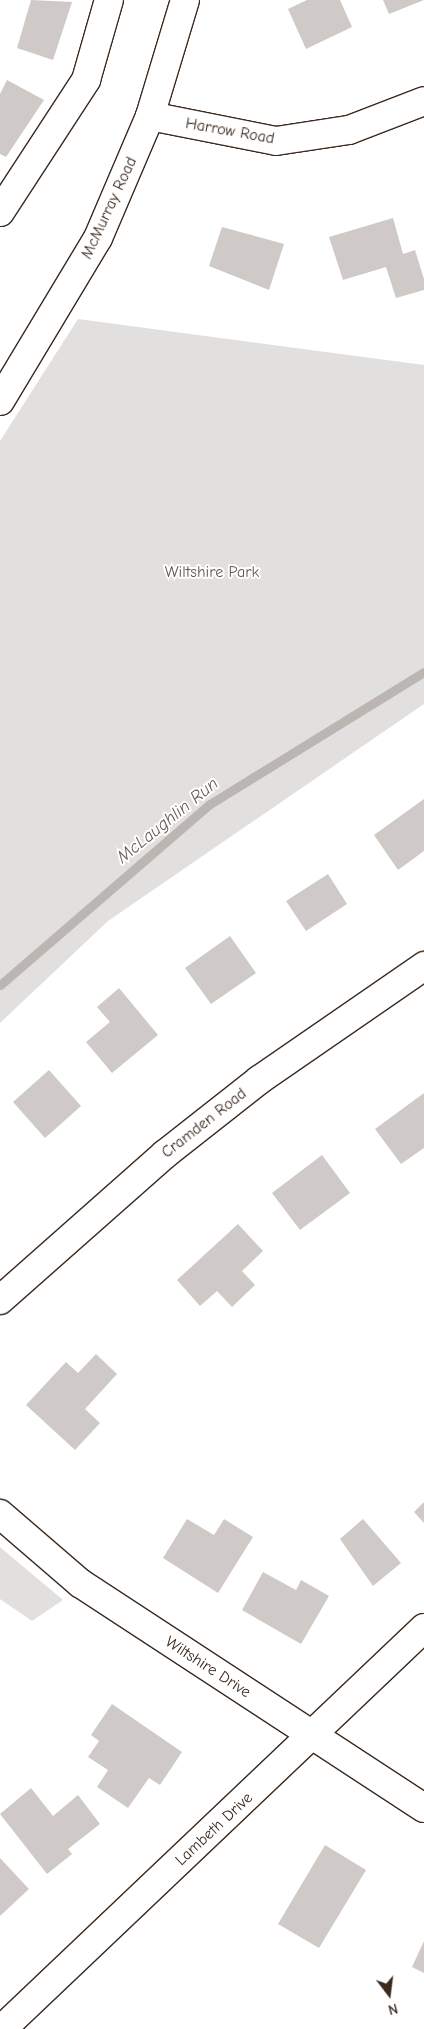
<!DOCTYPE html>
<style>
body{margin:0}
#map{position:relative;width:424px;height:2029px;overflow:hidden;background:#fff;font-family:"Comic Neue",sans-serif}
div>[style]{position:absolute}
.green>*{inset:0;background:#e2e0de}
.stream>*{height:9px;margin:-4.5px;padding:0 4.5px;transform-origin:4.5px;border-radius:4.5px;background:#bcb6b3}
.building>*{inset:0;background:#cfcac7}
.roads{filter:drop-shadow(1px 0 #3b2a1e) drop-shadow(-1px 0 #3b2a1e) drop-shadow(0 1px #3b2a1e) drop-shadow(0 -1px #3b2a1e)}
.minor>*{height:28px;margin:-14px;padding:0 14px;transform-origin:14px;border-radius:14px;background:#fff}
.major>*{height:28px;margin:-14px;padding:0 14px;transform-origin:14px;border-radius:14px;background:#fff}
span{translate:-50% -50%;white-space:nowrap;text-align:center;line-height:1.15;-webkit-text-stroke:4px #fff;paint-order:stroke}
.street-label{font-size:16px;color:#3b2a1e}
.park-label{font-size:16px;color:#65584e}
.water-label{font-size:18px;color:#685b52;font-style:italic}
.north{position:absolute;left:364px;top:1969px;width:50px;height:50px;-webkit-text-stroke:4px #fff;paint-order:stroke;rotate:165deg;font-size:14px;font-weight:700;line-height:20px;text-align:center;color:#3b2a1e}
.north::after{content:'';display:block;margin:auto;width:18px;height:22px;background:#3b2a1e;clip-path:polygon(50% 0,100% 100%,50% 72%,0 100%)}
</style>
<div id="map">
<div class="green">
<div style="clip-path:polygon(78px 319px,424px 365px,424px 704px,108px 921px,0 1023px,0 441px)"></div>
<div style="clip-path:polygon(0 1547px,63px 1600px,32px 1621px,0 1599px)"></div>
</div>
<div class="stream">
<div style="left:0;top:985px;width:277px;rotate:-40.8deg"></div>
<div style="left:210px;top:804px;width:251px;rotate:-31.7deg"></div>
</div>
<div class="building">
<div style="clip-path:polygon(31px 0,72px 2px,53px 60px,17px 48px)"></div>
<div style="clip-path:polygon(307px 0,340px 0,352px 27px,306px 49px,288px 9px)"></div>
<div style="clip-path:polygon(383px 0,424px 0,389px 14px)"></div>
<div style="clip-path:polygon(7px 80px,44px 100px,6px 157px,0 154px,0 94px)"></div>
<div style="clip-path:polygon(393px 218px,403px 254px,415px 250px,424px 279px,424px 290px,396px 298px,386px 267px,343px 280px,329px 237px)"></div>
<div style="clip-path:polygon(222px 227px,284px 244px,269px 290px,209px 266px)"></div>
<div style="clip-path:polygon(424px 799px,424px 851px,398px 870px,374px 835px)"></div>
<div style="clip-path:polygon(328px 874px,347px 904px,306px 931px,286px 901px)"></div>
<div style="clip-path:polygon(230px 936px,256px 973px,211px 1004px,185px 968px)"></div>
<div style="clip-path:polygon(119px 988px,158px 1035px,112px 1073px,86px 1042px,110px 1022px,97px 1007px)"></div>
<div style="clip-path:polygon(49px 1070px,81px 1106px,45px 1138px,13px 1102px)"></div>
<div style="clip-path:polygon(424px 1093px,424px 1148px,401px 1164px,375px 1129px)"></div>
<div style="clip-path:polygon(322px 1155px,350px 1193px,300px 1230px,272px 1193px)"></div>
<div style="clip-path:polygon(238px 1224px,263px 1251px,242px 1271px,255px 1285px,232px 1307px,217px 1291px,200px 1306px,177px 1280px)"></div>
<div style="clip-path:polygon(96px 1354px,117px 1374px,85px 1409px,100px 1423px,75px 1450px,26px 1405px,66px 1362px,78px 1373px)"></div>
<div style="clip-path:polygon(424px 1502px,424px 1523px,414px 1512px)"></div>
<div style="clip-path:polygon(187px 1519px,214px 1535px,224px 1519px,253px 1537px,218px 1593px,163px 1558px)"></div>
<div style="clip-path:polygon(363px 1519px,401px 1563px,373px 1586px,340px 1539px)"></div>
<div style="clip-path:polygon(263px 1572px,296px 1590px,301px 1580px,329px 1596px,301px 1644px,242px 1610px)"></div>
<div style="clip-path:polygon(112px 1704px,182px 1752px,160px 1785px,149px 1778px,128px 1808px,97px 1787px,108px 1770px,88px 1757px,99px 1741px,91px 1735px)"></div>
<div style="clip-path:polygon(31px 1788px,53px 1816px,78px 1795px,100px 1824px,68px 1849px,72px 1854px,47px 1874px,0 1814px)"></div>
<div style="clip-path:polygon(325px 1845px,366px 1870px,319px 1948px,278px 1924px)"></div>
<div style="clip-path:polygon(0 1858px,29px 1889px,0 1916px)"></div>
<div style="clip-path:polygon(424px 1941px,424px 1973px,412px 1967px)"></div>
</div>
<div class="roads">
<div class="minor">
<div style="left:150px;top:116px;width:128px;rotate:11.2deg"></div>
<div style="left:276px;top:141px;width:74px;rotate:-8.6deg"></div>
<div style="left:349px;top:130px;width:80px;rotate:-21.1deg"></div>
<div style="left:0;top:212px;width:158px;rotate:-56.9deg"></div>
<div style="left:86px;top:80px;width:83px;rotate:-74deg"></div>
<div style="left:0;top:1300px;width:220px;rotate:-41.5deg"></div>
<div style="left:165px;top:1154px;width:120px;rotate:-38.2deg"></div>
<div style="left:259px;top:1080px;width:201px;rotate:-34.6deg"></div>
<div style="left:0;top:1514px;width:106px;rotate:40.8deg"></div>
<div style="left:80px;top:1583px;width:411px;rotate:33.2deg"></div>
<div style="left:2px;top:2029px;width:582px;rotate:-43.54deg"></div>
</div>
<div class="major">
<div style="left:0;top:401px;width:190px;rotate:-59deg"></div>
<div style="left:98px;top:238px;width:133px;rotate:-66.9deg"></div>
<div style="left:150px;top:116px;width:121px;rotate:-73.2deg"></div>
</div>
</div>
<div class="street-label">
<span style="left:230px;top:131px;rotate:10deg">Harrow Road</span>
<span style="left:109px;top:208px;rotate:-65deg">McMurray Road</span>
<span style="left:204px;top:1123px;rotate:-38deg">Cramden Road</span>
<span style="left:208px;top:1667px;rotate:33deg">Wiltshire Drive</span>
<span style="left:214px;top:1829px;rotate:-43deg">Lambeth Drive</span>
</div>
<div class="park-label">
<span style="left:212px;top:572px">Wiltshire Park</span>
</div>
<div class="water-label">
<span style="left:168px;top:821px;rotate:-39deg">McLaughlin Run</span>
</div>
<div class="north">N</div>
</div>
